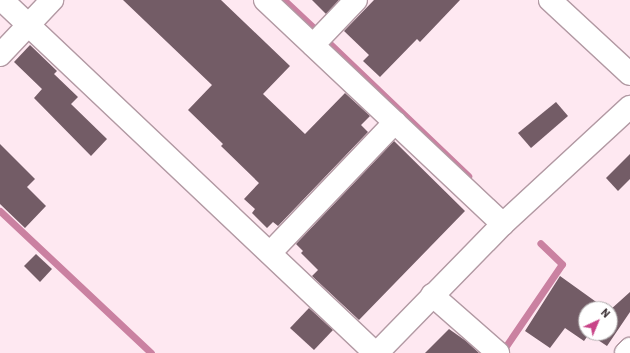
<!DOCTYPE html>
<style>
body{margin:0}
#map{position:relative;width:630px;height:353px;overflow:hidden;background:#fee8f1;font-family:Barlow,sans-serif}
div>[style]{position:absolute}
.stream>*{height:7px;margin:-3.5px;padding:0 3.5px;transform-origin:3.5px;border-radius:3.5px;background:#ca81a1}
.building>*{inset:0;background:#735c66}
.roads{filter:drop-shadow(1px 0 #b299a3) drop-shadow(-1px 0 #b299a3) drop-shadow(0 1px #b299a3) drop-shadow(0 -1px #b299a3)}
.street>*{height:22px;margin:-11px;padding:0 11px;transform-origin:11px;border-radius:11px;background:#fff}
.secondary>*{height:22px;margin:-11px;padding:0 11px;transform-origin:11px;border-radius:11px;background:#fff}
span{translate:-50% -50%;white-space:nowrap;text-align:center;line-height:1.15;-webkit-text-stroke:4px #fff;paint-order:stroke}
.north{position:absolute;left:578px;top:301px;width:40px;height:40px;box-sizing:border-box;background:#fff;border:1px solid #b0acad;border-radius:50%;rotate:44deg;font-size:11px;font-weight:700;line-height:16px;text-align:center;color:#3a2f33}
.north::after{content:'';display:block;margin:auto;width:14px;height:18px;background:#c84488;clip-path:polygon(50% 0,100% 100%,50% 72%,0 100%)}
</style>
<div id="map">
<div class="stream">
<div style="left:284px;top:0;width:42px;rotate:43.1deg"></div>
<div style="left:328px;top:42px;width:194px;rotate:43.7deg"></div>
<div style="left:0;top:211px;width:207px;rotate:43.2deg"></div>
<div style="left:506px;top:346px;width:99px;rotate:-55.7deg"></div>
<div style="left:562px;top:264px;width:30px;rotate:-136deg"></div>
</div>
<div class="building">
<div style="clip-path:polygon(123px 0,221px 0,290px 66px,263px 94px,305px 134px,345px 93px,370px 116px,361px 125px,368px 132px,278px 226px,273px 222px,267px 228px,252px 213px,255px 209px,244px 199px,259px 183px,221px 146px,223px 144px,188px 110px,212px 85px)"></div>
<div style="clip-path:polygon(312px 0,339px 0,326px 14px)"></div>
<div style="clip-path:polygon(374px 0,460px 0,420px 42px,417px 39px,380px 77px,363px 61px,369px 55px,344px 31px)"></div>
<div style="clip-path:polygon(30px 45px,57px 71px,54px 74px,78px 97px,71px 104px,107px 139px,91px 156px,34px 98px,42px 89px,14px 62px)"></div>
<div style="clip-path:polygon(556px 102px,568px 116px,531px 148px,518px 133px)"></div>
<div style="clip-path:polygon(394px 141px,465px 211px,359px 320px,312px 276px,318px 270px,301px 253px,303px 251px,296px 244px)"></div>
<div style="clip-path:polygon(0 144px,35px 179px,27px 187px,46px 206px,25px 228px,0 204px)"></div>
<div style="clip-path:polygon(630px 154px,630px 179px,618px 191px,606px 178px)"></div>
<div style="clip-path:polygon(36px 254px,52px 269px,40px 282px,24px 266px)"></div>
<div style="clip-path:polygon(560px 276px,606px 309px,586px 309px,586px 333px,610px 333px,610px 310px,630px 292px,630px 312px,607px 346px,589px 334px,584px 341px,565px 328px,550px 348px,525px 331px)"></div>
<div style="clip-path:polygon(309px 308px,333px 330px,314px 350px,290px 328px)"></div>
<div style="clip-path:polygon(449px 329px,466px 341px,479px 353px,425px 353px)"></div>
</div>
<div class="roads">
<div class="street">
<div style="left:2px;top:0;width:514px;rotate:43.42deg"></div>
<div style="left:265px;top:0;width:327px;rotate:43.3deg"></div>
<div style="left:550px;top:0;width:109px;rotate:42.8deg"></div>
<div style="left:313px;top:45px;width:62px;rotate:-46.3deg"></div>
<div style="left:0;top:55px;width:76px;rotate:-46.6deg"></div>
<div style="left:270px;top:253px;width:181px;rotate:-46.3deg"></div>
<div style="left:432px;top:295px;width:88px;rotate:41.3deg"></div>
<div style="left:626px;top:353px;width:6px;rotate:-45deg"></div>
</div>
<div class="secondary">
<div style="left:377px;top:353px;width:180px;rotate:-45.7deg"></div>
<div style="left:503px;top:224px;width:173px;rotate:-42.7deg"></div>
</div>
</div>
<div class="north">N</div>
</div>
